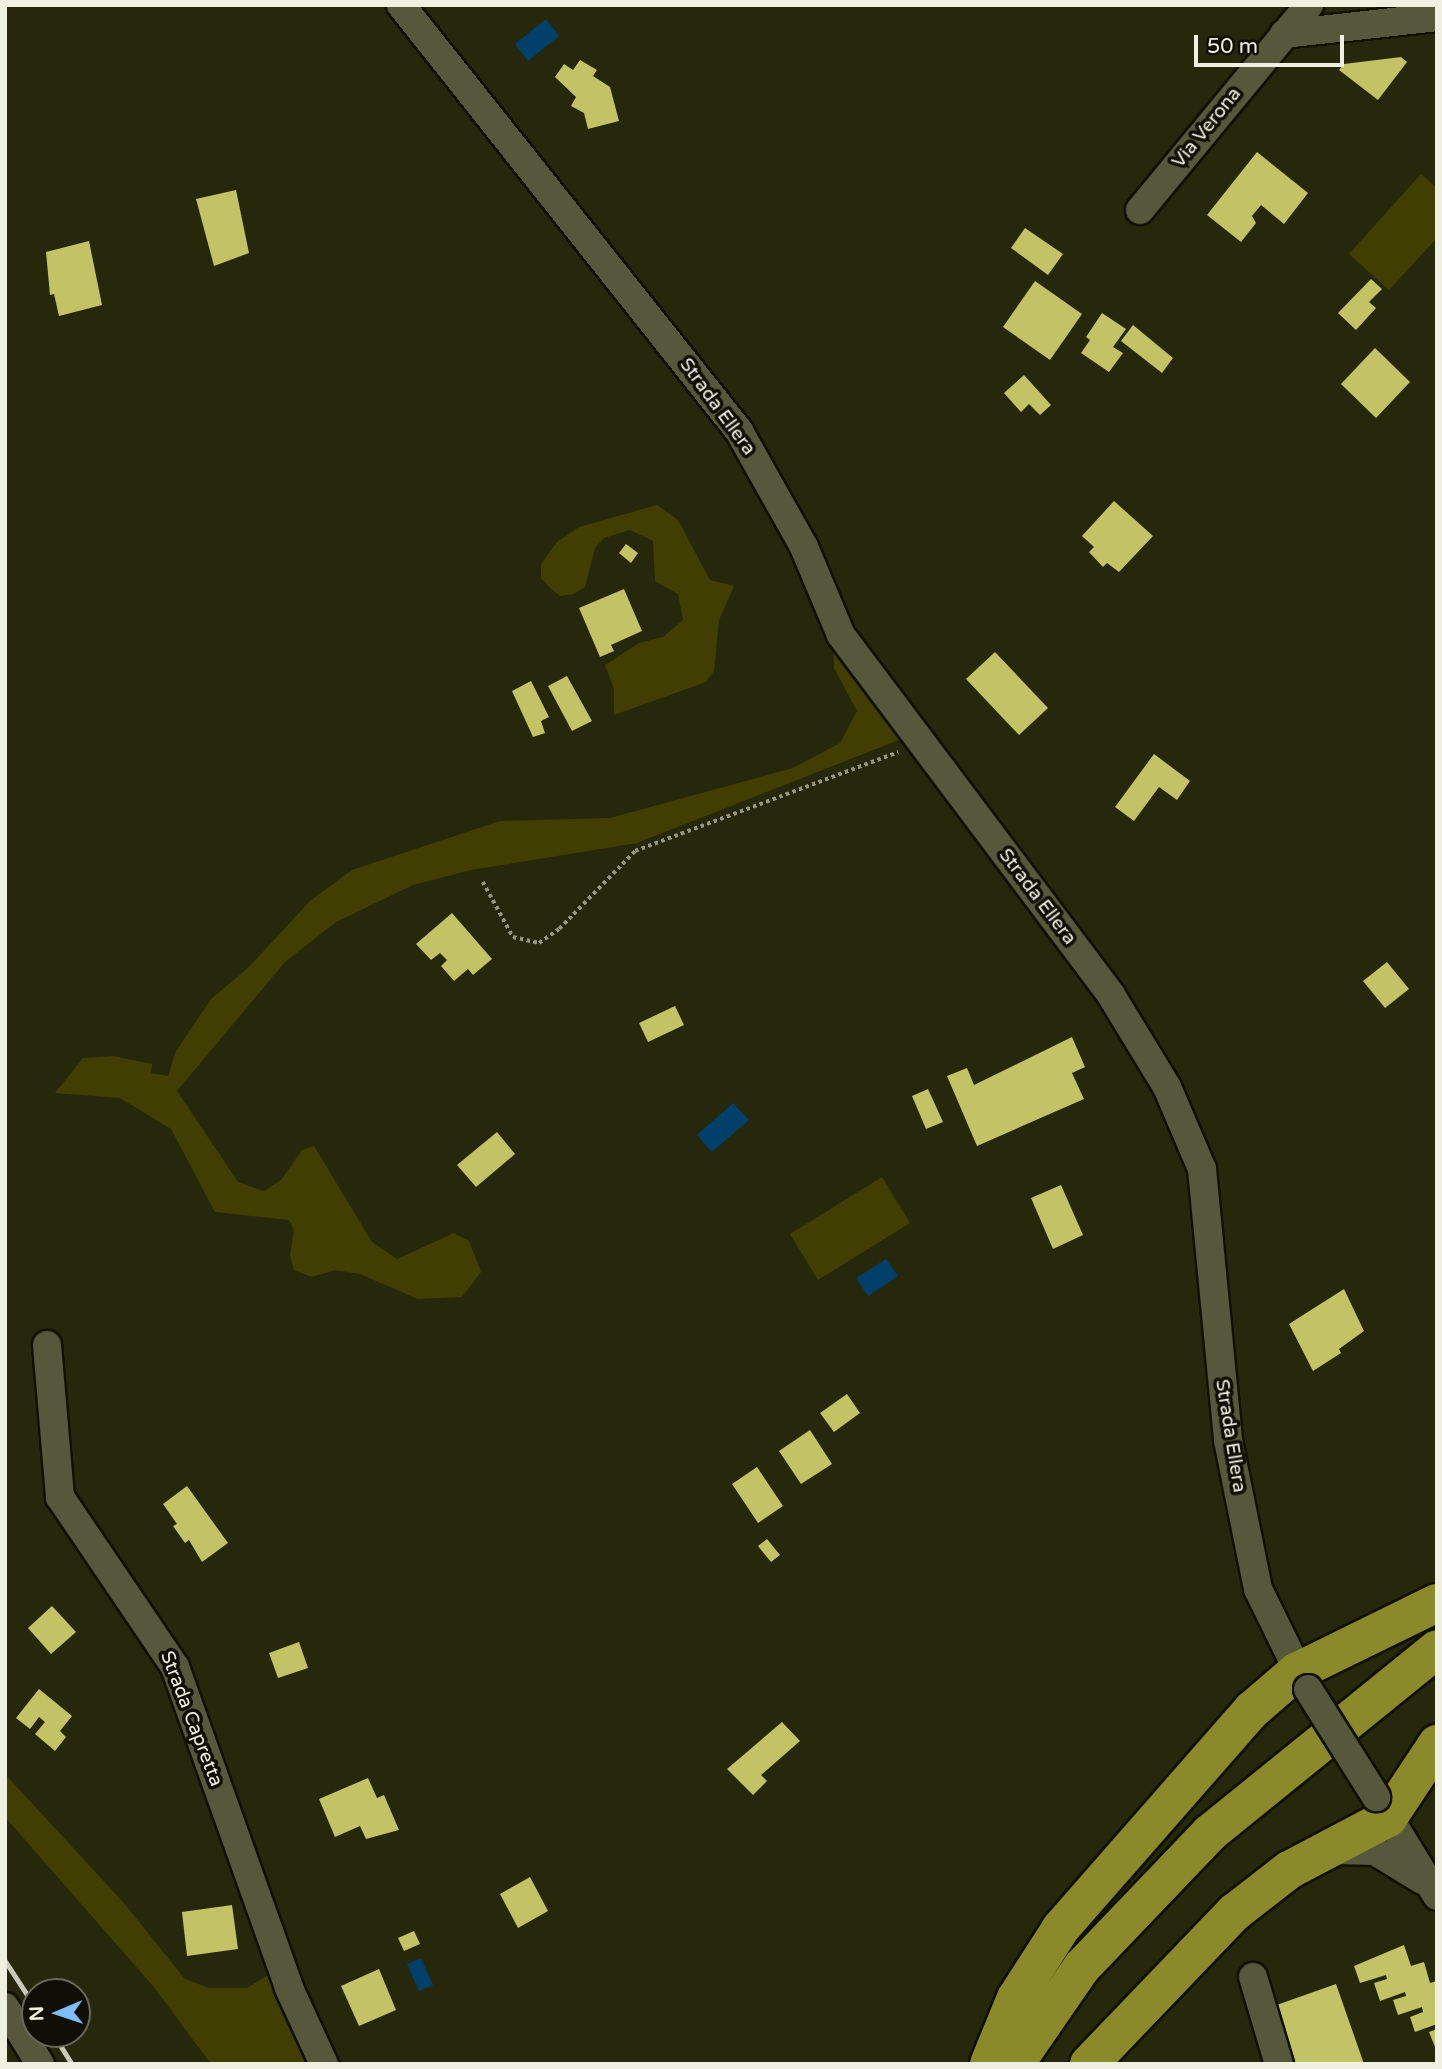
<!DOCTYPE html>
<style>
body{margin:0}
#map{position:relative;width:1442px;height:2069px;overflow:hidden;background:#27270c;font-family:"Varela Round",sans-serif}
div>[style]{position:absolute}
.green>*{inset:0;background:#403f01}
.water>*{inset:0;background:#02406c}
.building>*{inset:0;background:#c2c364}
.path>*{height:3.5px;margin-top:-1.75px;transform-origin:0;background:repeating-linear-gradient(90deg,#959581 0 3.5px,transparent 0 7px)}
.roads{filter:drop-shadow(2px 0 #101000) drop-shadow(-2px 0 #101000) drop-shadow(0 2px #101000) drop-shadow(0 -2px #101000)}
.minor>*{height:28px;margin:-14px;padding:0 14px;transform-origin:14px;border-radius:14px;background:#57573b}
.highway>*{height:38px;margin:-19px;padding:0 19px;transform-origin:19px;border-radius:19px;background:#8b8a2a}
.rail>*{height:5px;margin:-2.5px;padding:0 2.5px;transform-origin:2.5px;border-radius:2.5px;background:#cacab8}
.bridges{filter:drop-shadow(2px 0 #101000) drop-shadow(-2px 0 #101000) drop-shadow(0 2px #101000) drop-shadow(0 -2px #101000)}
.minor-bridge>*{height:28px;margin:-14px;padding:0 14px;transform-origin:14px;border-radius:14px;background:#57573b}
span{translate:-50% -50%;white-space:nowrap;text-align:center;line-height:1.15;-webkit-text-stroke:7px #0f0f05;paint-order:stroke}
.street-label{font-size:19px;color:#f0f0e0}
.frame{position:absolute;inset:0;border:7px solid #f0f0e0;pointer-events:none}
.north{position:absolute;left:21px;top:1978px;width:70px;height:70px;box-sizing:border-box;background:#0f0f05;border:2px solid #69695d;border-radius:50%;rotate:268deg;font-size:19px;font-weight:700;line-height:28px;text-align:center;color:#f0f0e0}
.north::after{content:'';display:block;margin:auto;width:24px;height:32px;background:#7dbef9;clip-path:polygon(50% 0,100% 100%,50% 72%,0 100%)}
.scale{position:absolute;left:1194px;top:35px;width:150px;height:32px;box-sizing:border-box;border:4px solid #f0f0e0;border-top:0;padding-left:9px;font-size:21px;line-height:24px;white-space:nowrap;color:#f0f0e0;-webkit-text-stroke:5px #0f0f05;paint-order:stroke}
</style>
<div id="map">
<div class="green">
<div style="clip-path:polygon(1421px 174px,1437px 188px,1437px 238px,1389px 290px,1349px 254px)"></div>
<div style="clip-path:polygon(657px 505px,678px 520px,710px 580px,734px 586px,719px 620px,714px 671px,706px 682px,614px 715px,614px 689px,605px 665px,639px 643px,663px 637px,683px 620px,678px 594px,655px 581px,653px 541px,630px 530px,604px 538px,595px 548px,585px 587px,574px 594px,560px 596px,550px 588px,541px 578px,541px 564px,557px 542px,579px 527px)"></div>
<div style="clip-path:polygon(833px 638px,904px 738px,637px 843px,471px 870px,413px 885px,336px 922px,285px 962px,177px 1091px,238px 1182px,264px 1191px,281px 1180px,302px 1150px,314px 1146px,372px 1242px,397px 1259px,454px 1233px,469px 1241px,481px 1272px,462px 1297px,418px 1299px,360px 1274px,335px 1270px,312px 1277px,294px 1270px,290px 1255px,294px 1230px,289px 1220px,215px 1212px,171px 1129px,120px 1098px,55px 1093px,83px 1058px,113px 1056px,152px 1064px,151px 1073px,168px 1076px,176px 1051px,211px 999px,248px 968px,310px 901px,352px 870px,500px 821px,610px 818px,793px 768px,840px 743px,857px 711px,834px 668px)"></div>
<div style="clip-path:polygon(882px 1177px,910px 1223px,818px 1280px,790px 1234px)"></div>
<div style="clip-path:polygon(5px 1774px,123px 1902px,185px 1979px,209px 1988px,247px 1988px,270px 1974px,312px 2064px,211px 2064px,153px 1986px,5px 1817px)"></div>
</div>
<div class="water">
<div style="clip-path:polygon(546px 19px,559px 36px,528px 61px,515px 44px)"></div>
<div style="clip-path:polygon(733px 1103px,749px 1120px,712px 1152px,697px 1135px)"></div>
<div style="clip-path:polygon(886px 1259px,898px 1276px,868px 1296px,856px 1278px)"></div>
<div style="clip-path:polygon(421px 1958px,433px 1985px,419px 1991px,407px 1964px)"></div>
</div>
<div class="building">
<div style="clip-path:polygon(1401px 57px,1407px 62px,1378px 100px,1339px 70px,1344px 64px)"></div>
<div style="clip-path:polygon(580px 60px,597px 70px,593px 76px,610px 87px,619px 121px,588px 129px,584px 113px,571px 106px,576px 97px,555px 77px,564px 64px,573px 70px)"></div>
<div style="clip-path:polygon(1257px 152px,1308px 193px,1284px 224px,1261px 205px,1252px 216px,1256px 223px,1241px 242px,1207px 215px)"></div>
<div style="clip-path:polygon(236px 190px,249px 253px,214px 266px,196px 199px)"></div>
<div style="clip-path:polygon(1025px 228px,1063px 254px,1048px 275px,1011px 248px)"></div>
<div style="clip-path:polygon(89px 241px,102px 305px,59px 316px,54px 294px,50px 295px,46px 252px)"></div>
<div style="clip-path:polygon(1371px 279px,1382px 289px,1369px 302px,1376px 308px,1356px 330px,1338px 313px)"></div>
<div style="clip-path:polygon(1035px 281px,1082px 314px,1050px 360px,1003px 327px)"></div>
<div style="clip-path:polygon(1102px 313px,1126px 329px,1113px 347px,1123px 353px,1109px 372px,1081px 353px,1090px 340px,1086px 337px)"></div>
<div style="clip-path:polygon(1133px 325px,1173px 358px,1162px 373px,1121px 341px)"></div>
<div style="clip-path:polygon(1375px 348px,1410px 382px,1376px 418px,1341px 384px)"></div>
<div style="clip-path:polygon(1024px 375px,1051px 405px,1040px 415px,1029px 404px,1021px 412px,1004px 393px)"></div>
<div style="clip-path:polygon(1114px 501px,1153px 536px,1119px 572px,1107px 563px,1103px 567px,1089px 552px,1094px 547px,1082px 536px)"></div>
<div style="clip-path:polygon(626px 544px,638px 553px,631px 563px,619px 553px)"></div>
<div style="clip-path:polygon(624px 589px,642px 631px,611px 645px,614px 651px,600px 657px,579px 608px)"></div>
<div style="clip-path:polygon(995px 652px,1048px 708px,1019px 735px,966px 679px)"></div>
<div style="clip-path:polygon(567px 676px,592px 721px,572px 731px,548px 686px)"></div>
<div style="clip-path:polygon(531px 681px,549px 717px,541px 721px,545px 733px,533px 737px,512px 691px)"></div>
<div style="clip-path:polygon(1154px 754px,1190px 781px,1177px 800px,1159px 787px,1134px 821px,1115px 807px)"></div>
<div style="clip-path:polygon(452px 913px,492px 959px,473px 975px,468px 969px,454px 981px,441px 966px,447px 960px,440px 953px,431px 960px,416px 944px)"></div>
<div style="clip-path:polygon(1387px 962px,1409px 989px,1385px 1008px,1363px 981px)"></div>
<div style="clip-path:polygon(675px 1006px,684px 1025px,648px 1042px,639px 1023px)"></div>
<div style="clip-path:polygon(1072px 1037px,1085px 1067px,1072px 1073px,1084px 1099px,977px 1146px,947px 1076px,967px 1068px,974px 1085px)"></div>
<div style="clip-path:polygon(928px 1089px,943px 1122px,926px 1129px,912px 1096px)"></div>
<div style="clip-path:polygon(497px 1132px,515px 1154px,476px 1187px,457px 1165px)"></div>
<div style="clip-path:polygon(1061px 1185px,1083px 1235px,1053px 1249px,1031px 1198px)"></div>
<div style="clip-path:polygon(1344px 1289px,1364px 1331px,1339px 1349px,1341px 1353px,1313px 1371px,1289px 1324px)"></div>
<div style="clip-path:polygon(847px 1394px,860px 1413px,834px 1432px,820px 1413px)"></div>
<div style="clip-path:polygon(810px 1430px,832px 1464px,801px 1484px,779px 1451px)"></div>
<div style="clip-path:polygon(757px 1467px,783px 1506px,758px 1523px,732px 1484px)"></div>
<div style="clip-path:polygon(187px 1486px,228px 1543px,202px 1562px,189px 1540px,185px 1543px,173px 1526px,177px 1524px,163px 1504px)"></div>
<div style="clip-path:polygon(767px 1539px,780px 1555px,771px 1562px,758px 1546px)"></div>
<div style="clip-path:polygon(52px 1606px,76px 1632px,51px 1654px,28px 1628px)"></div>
<div style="clip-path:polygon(299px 1642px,308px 1668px,278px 1678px,269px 1653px)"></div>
<div style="clip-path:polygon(39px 1689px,72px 1716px,60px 1731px,66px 1737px,55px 1751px,35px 1734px,45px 1722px,39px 1717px,30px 1729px,16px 1718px)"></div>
<div style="clip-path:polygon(782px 1722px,800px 1741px,761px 1775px,767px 1781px,753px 1795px,727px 1769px)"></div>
<div style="clip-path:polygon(368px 1778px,377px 1798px,384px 1795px,399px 1830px,366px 1839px,360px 1826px,335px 1837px,319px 1799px)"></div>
<div style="clip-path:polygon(530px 1877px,548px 1911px,518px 1928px,500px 1894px)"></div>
<div style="clip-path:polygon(232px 1905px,238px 1949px,187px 1956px,182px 1912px)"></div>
<div style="clip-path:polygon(414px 1931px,420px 1944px,404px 1951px,398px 1938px)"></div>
<div style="clip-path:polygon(1404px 1945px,1411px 1966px,1424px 1962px,1430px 1983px,1437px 1981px,1437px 2024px,1415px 2032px,1410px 2017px,1423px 2012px,1422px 2007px,1398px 2015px,1393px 2000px,1406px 1996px,1405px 1992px,1380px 2001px,1374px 1983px,1387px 1979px,1386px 1975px,1360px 1983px,1354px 1966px)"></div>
<div style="clip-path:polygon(379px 1969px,396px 2010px,359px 2026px,341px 1986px)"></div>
<div style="clip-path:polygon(1336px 1984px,1364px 2064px,1291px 2064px,1271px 2007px)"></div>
<div style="clip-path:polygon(1437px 2029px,1437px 2046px,1435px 2047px,1429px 2032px)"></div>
</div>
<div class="path">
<div style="left:483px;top:882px;width:63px;rotate:61.4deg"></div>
<div style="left:513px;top:937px;width:27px;rotate:13deg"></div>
<div style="left:539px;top:943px;width:24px;rotate:-35deg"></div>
<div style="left:559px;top:929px;width:109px;rotate:-45.7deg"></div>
<div style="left:635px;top:851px;width:281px;rotate:-20.6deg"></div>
</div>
<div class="roads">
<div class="minor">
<div style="left:401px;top:5px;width:544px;rotate:51.57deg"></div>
<div style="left:739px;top:431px;width:133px;rotate:60.7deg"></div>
<div style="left:804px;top:547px;width:95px;rotate:67.2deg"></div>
<div style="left:841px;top:635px;width:450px;rotate:53.1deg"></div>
<div style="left:1111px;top:995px;width:108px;rotate:58.7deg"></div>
<div style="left:1167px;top:1087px;width:89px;rotate:66.9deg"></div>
<div style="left:1202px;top:1169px;width:272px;rotate:84.5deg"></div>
<div style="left:1228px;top:1440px;width:152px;rotate:78.6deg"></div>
<div style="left:1258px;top:1589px;width:109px;rotate:63.9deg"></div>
<div style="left:1284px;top:34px;width:154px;rotate:-6.3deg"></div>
<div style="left:1140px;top:210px;width:266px;rotate:-50.5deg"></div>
<div style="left:47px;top:1345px;width:153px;rotate:85.1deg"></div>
<div style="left:60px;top:1497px;width:205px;rotate:55.9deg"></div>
<div style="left:175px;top:1667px;width:341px;rotate:70.4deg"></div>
<div style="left:289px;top:1988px;width:84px;rotate:65.3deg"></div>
<div style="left:1380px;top:1803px;width:109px;rotate:58.5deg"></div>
<div style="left:1332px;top:1850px;width:43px;rotate:1.3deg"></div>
<div style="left:1375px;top:1851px;width:55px;rotate:31.7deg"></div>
<div style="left:1253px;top:1977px;width:91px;rotate:73.4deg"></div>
<div style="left:5px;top:2007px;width:67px;rotate:58.4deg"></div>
</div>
<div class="highway">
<div style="left:989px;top:2064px;width:71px;rotate:-67.8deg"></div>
<div style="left:1016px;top:1998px;width:83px;rotate:-57.3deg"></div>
<div style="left:1061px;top:1928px;width:290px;rotate:-48.8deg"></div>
<div style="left:1252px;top:1710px;width:58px;rotate:-40.8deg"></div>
<div style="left:1296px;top:1672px;width:157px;rotate:-26.1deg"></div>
<div style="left:1015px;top:2064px;width:118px;rotate:-55.4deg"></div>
<div style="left:1082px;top:1967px;width:185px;rotate:-46.3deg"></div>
<div style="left:1210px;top:1833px;width:292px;rotate:-39deg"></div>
<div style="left:1089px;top:2064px;width:211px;rotate:-46.2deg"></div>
<div style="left:1235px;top:1912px;width:68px;rotate:-37.9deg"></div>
<div style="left:1289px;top:1870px;width:112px;rotate:-27.7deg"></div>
<div style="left:1388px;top:1818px;width:89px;rotate:-56.5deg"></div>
</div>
</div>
<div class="rail">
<div style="left:5px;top:1961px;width:55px;rotate:56.9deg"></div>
<div style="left:53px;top:2034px;width:36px;rotate:58deg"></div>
</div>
<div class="bridges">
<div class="minor-bridge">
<div style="left:1308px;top:1689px;width:128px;rotate:57.8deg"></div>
</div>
</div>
<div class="street-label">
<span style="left:1207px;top:128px;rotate:-51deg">Via Verona</span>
<span style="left:717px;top:407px;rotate:54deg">Strada Ellera</span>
<span style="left:1037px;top:897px;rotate:53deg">Strada Ellera</span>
<span style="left:1230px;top:1436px;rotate:81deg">Strada Ellera</span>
<span style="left:191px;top:1719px;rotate:69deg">Strada Capretta</span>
</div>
<div class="frame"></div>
<div class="north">N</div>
<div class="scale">50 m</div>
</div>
